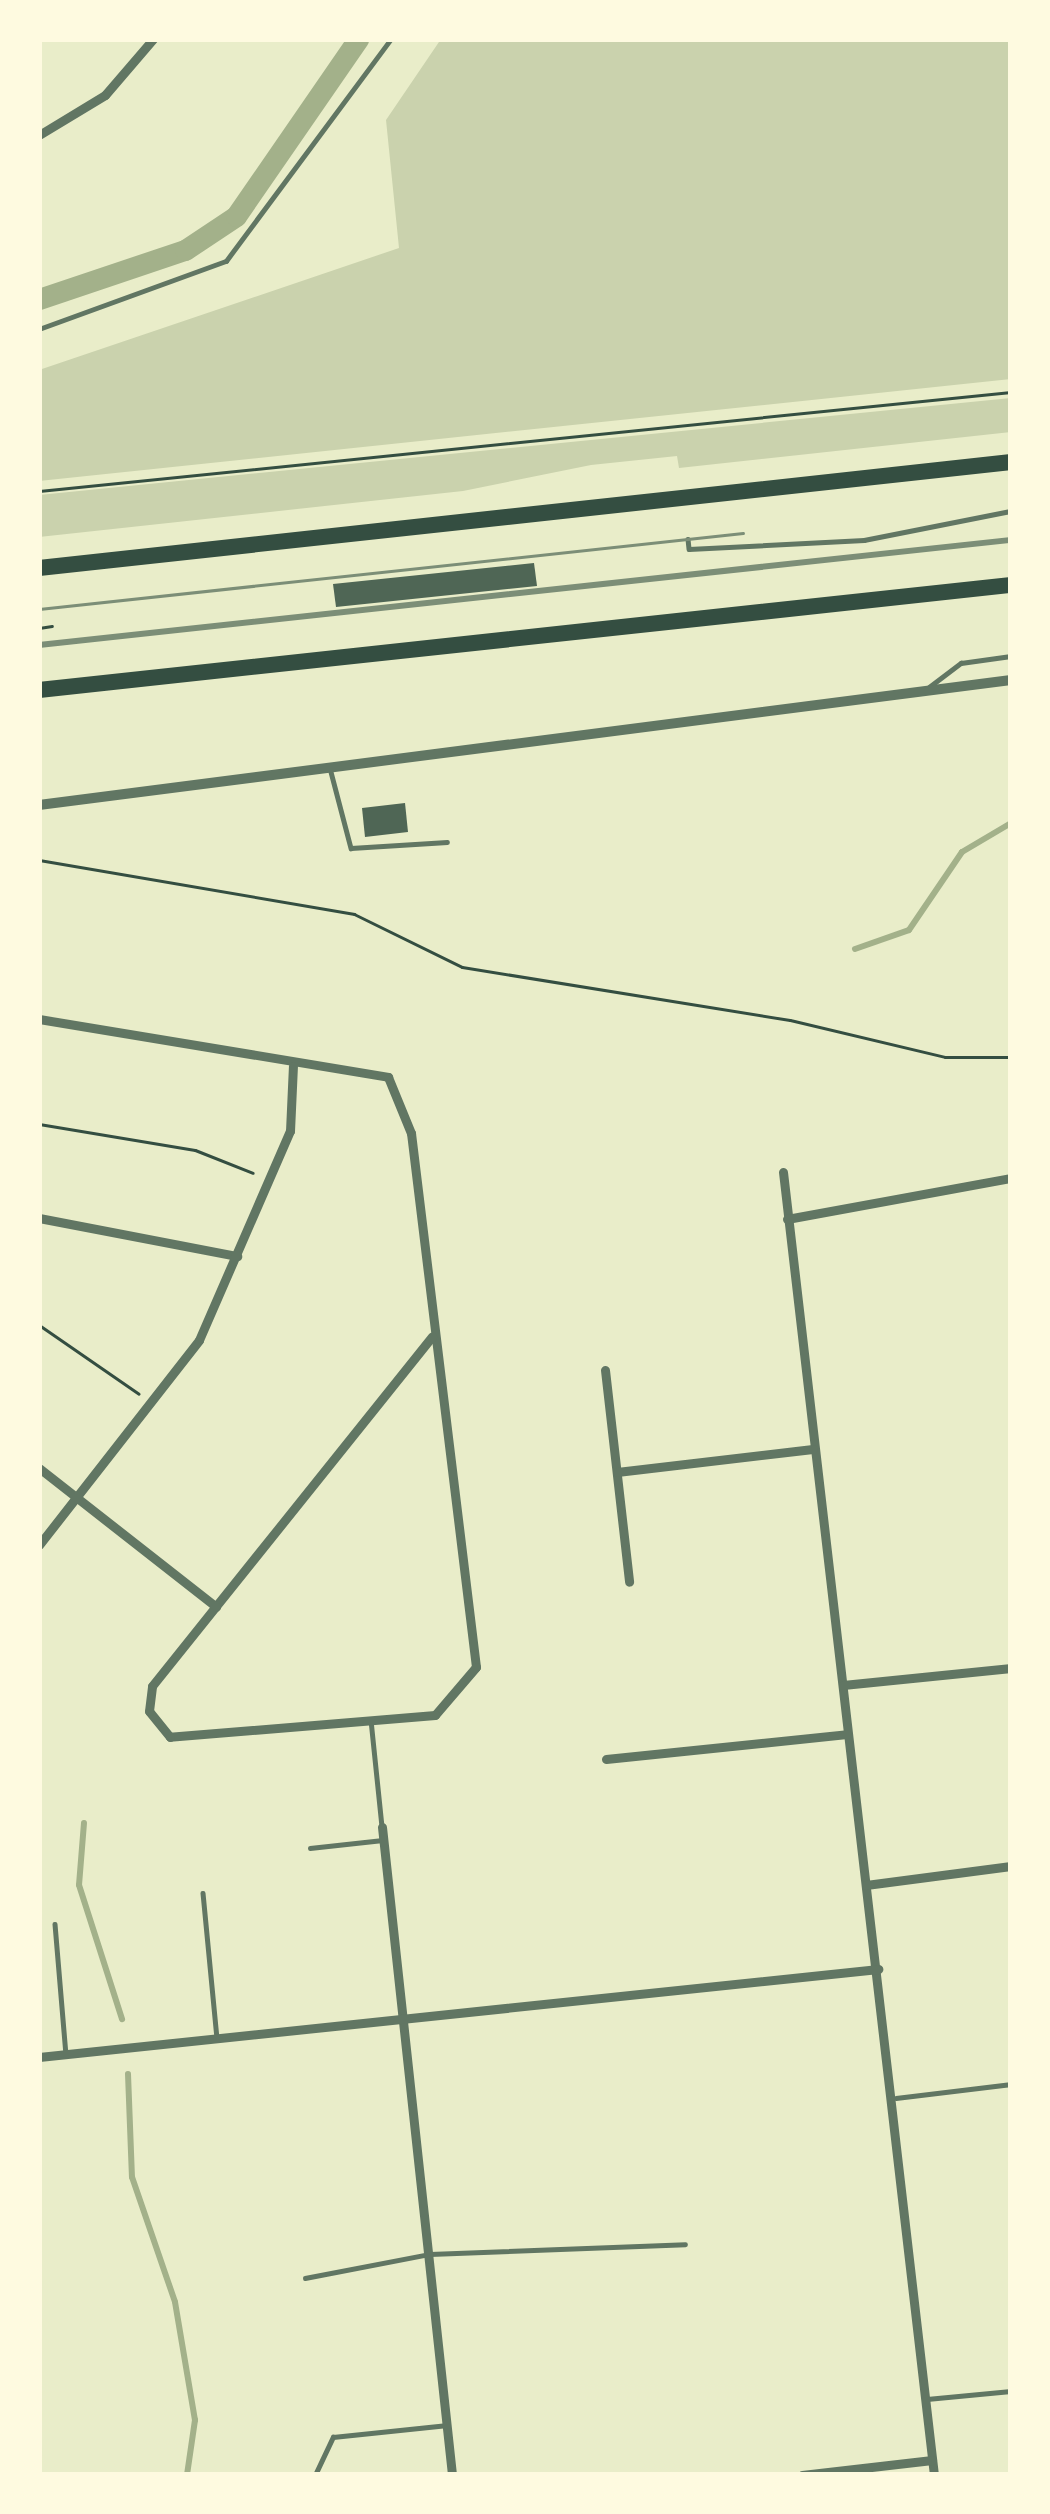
<!DOCTYPE html>
<style>
body{margin:0}
#map{position:relative;width:1050px;height:2514px;overflow:hidden;background:#e9edc9;font-family:"DM Sans",sans-serif}
div>[style]{position:absolute}
.green>*{inset:0;background:#cad2ad}
.stream>*{height:6px;margin:-3px;padding:0 3px;transform-origin:3px;border-radius:3px;background:#a3b18a}
.canal>*{height:21px;margin:-10.5px;padding:0 10.5px;transform-origin:10.5px;border-radius:10.5px;background:#a3b18a}
.building>*{inset:0;background:#4f6655}
.path>*{height:3px;margin:-1.5px;padding:0 1.5px;transform-origin:1.5px;border-radius:1.5px;background:#344e41}
.service>*{height:4.5px;margin:-2.25px;padding:0 2.25px;transform-origin:2.25px;border-radius:2.25px;background:#617663}
.minor>*{height:9px;margin:-4.5px;padding:0 4.5px;transform-origin:4.5px;border-radius:4.5px;background:#617663}
.tertiary>*{height:10px;margin:-5px;padding:0 5px;transform-origin:5px;border-radius:5px;background:#617663}
.motorway>*{height:16px;margin:-8px;padding:0 8px;transform-origin:8px;border-radius:8px;background:#344e41}
.tram>*{height:3px;margin:-1.5px;padding:0 1.5px;transform-origin:1.5px;border-radius:1.5px;background:#7c8e77}
.rail>*{height:6px;margin:-3px;padding:0 3px;transform-origin:3px;border-radius:3px;background:#7c8e77}
span{translate:-50% -50%;white-space:nowrap;text-align:center;line-height:1.15;-webkit-text-stroke:9px #fefae0;paint-order:stroke}
.frame{position:absolute;inset:0;border:42px solid #fefae0;pointer-events:none}
</style>
<div id="map">
<div class="green">
<div style="clip-path:polygon(441px 39px,1011px 39px,1011px 379px,39px 481px,39px 370px,399px 248px,386px 120px)"></div>
<div style="clip-path:polygon(1011px 398px,1011px 432px,679px 468px,677px 456px,591px 465px,463px 491px,39px 537px,39px 495px)"></div>
</div>
<div class="stream">
<div style="left:855px;top:949px;width:57px;rotate:-19.4deg"></div>
<div style="left:909px;top:930px;width:94px;rotate:-55.8deg"></div>
<div style="left:962px;top:852px;width:57px;rotate:-30.6deg"></div>
<div style="left:84px;top:1823px;width:62px;rotate:94.6deg"></div>
<div style="left:79px;top:1885px;width:141px;rotate:72.2deg"></div>
<div style="left:128px;top:2074px;width:103px;rotate:87.8deg"></div>
<div style="left:132px;top:2177px;width:132px;rotate:71deg"></div>
<div style="left:175px;top:2302px;width:120px;rotate:80.4deg"></div>
<div style="left:195px;top:2420px;width:56px;rotate:98.3deg"></div>
</div>
<div class="canal">
<div style="left:39px;top:299px;width:154px;rotate:-18.6deg"></div>
<div style="left:185px;top:250px;width:61px;rotate:-33.7deg"></div>
<div style="left:236px;top:216px;width:215px;rotate:-55.4deg"></div>
</div>
<div class="building">
<div style="clip-path:polygon(534px 563px,537px 586px,336px 607px,333px 584px)"></div>
<div style="clip-path:polygon(405px 803px,408px 832px,365px 837px,362px 808px)"></div>
</div>
<div class="path">
<div style="left:39px;top:491px;width:977px;rotate:-5.82deg"></div>
<div style="left:39px;top:628px;width:13px;rotate:-9deg"></div>
<div style="left:39px;top:860px;width:320px;rotate:9.7deg"></div>
<div style="left:354px;top:914px;width:120px;rotate:26.1deg"></div>
<div style="left:462px;top:967px;width:332px;rotate:9.2deg"></div>
<div style="left:790px;top:1020px;width:159px;rotate:13.4deg"></div>
<div style="left:945px;top:1057px;width:66px"></div>
<div style="left:39px;top:1124px;width:158px;rotate:9.5deg"></div>
<div style="left:195px;top:1150px;width:62px;rotate:21.6deg"></div>
<div style="left:39px;top:1325px;width:121px;rotate:34.6deg"></div>
</div>
<div class="service">
<div style="left:39px;top:329px;width:199px;rotate:-20deg"></div>
<div style="left:226px;top:261px;width:277px;rotate:-53.4deg"></div>
<div style="left:688px;top:539px;width:10px;rotate:84deg"></div>
<div style="left:689px;top:549px;width:175px;rotate:-2.9deg"></div>
<div style="left:864px;top:540px;width:150px;rotate:-11.2deg"></div>
<div style="left:929px;top:687px;width:40px;rotate:-37deg"></div>
<div style="left:961px;top:663px;width:50px;rotate:-8deg"></div>
<div style="left:330px;top:768px;width:83px;rotate:75.3deg"></div>
<div style="left:351px;top:848px;width:96px;rotate:-3.6deg"></div>
<div style="left:371px;top:1720px;width:108px;rotate:84.1deg"></div>
<div style="left:310px;top:1848px;width:73px;rotate:-6.3deg"></div>
<div style="left:203px;top:1893px;width:147px;rotate:84.5deg"></div>
<div style="left:55px;top:1924px;width:130px;rotate:85.2deg"></div>
<div style="left:896px;top:2098px;width:116px;rotate:-6.9deg"></div>
<div style="left:305px;top:2278px;width:127px;rotate:-10.9deg"></div>
<div style="left:430px;top:2254px;width:255px;rotate:-2.2deg"></div>
<div style="left:927px;top:2399px;width:84px;rotate:-5.4deg"></div>
<div style="left:315px;top:2475px;width:42px;rotate:-64.7deg"></div>
<div style="left:333px;top:2437px;width:115px;rotate:-6deg"></div>
</div>
<div class="minor">
<div style="left:39px;top:135px;width:77px;rotate:-31.2deg"></div>
<div style="left:105px;top:95px;width:74px;rotate:-49.4deg"></div>
<div style="left:39px;top:1019px;width:354px;rotate:9.4deg"></div>
<div style="left:388px;top:1077px;width:61px;rotate:67.7deg"></div>
<div style="left:411px;top:1133px;width:538px;rotate:83.06deg"></div>
<div style="left:476px;top:1667px;width:63px;rotate:130.5deg"></div>
<div style="left:435px;top:1715px;width:266px;rotate:175.3deg"></div>
<div style="left:170px;top:1737px;width:33px;rotate:-129deg"></div>
<div style="left:149px;top:1711px;width:25px;rotate:-83deg"></div>
<div style="left:152px;top:1686px;width:448px;rotate:-51.3deg"></div>
<div style="left:783px;top:1172px;width:1312px;rotate:83.39deg"></div>
<div style="left:39px;top:1218px;width:202px;rotate:10.9deg"></div>
<div style="left:787px;top:1219px;width:228px;rotate:-10.4deg"></div>
<div style="left:605px;top:1370px;width:213px;rotate:83.5deg"></div>
<div style="left:39px;top:1468px;width:225px;rotate:38.1deg"></div>
<div style="left:617px;top:1472px;width:197px;rotate:-6.7deg"></div>
<div style="left:39px;top:1545px;width:260px;rotate:-52deg"></div>
<div style="left:199px;top:1340px;width:228px;rotate:-66.5deg"></div>
<div style="left:290px;top:1131px;width:65px;rotate:-87.4deg"></div>
<div style="left:843px;top:1685px;width:169px;rotate:-5.8deg"></div>
<div style="left:606px;top:1759px;width:242px;rotate:-5.9deg"></div>
<div style="left:382px;top:1827px;width:652px;rotate:83.83deg"></div>
<div style="left:866px;top:1885px;width:146px;rotate:-7.5deg"></div>
<div style="left:39px;top:2057px;width:844px;rotate:-5.99deg"></div>
<div style="left:802px;top:2475px;width:131px;rotate:-6.6deg"></div>
</div>
<div class="tertiary">
<div style="left:39px;top:805px;width:980px;rotate:-7.33deg"></div>
</div>
<div class="motorway">
<div style="left:39px;top:568px;width:978px;rotate:-6.22deg"></div>
<div style="left:39px;top:690px;width:978px;rotate:-6.17deg"></div>
</div>
<div class="tram">
<div style="left:39px;top:609px;width:708px;rotate:-6.16deg"></div>
</div>
<div class="rail">
<div style="left:39px;top:645px;width:978px;rotate:-6.17deg"></div>
</div>
<div class="frame"></div>
</div>
